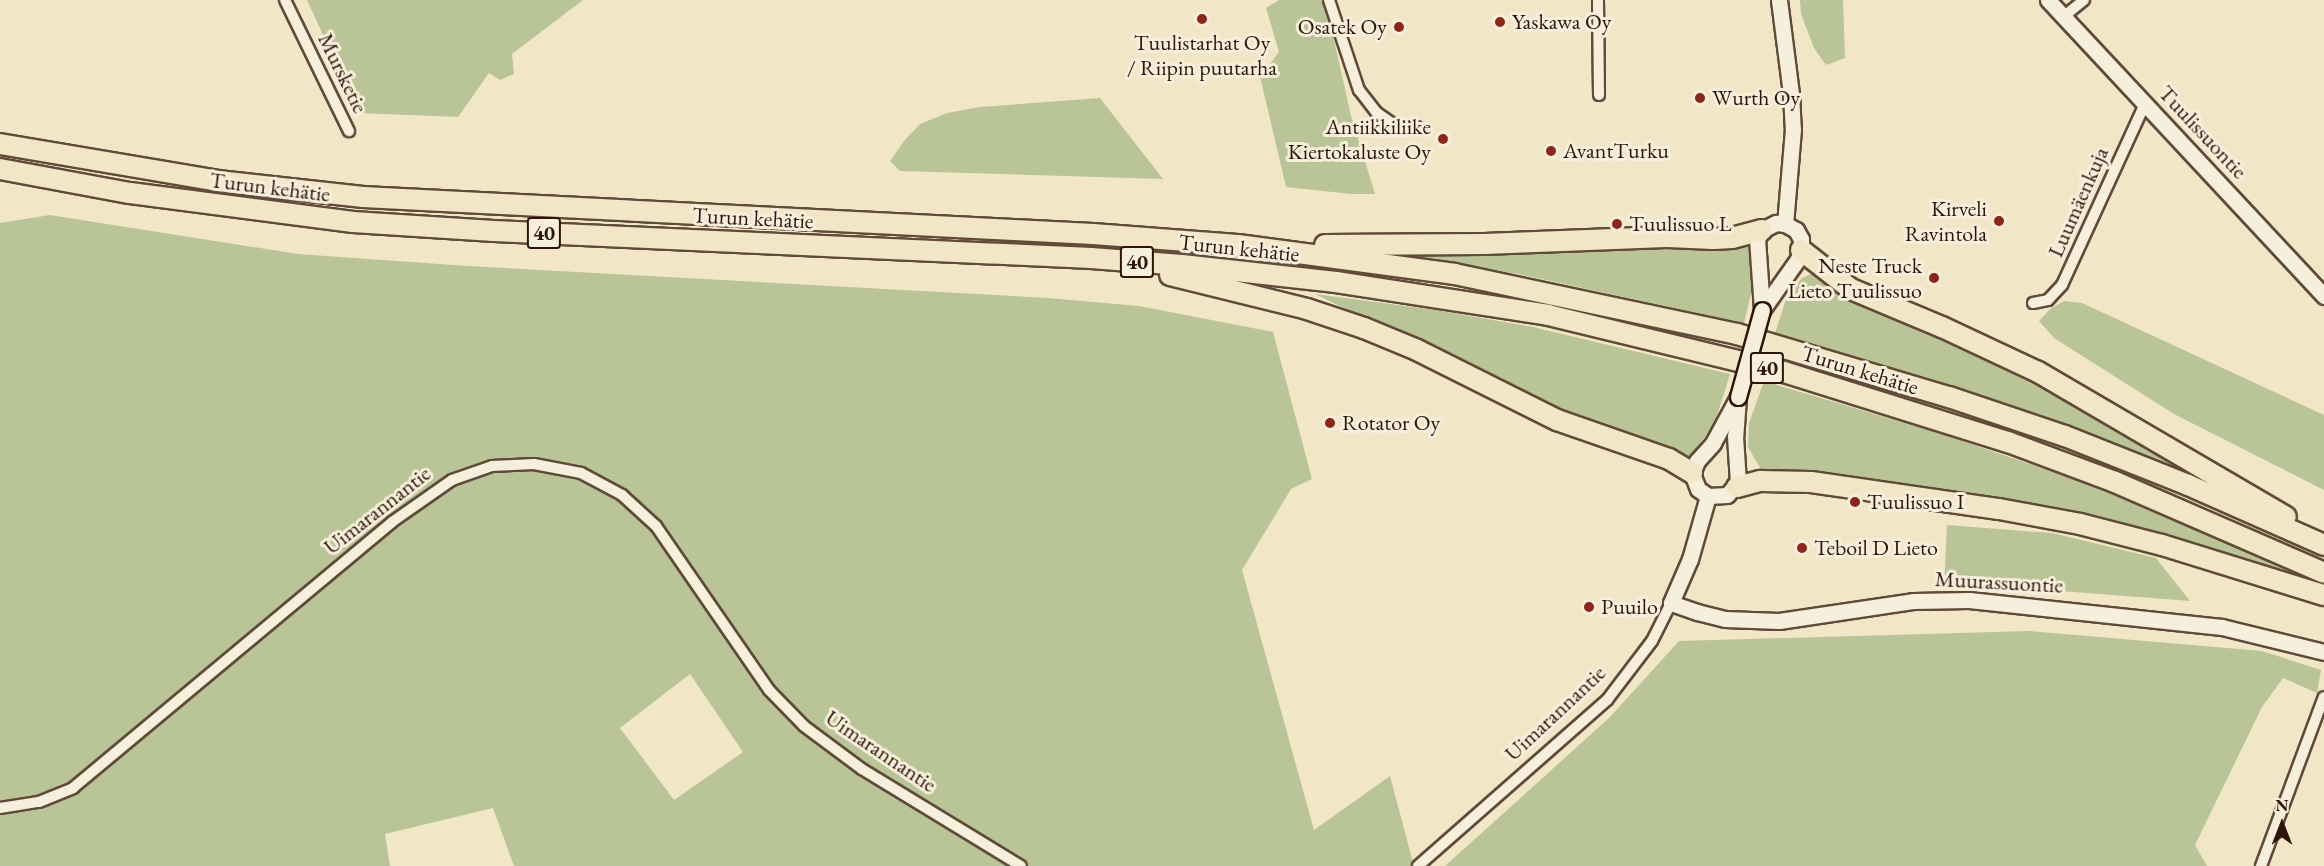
<!DOCTYPE html>
<meta charset="utf-8">
<style>
body{margin:0}
#map{position:relative;width:2324px;height:866px;overflow:hidden;background:#f1e7c7;font-family:"EB Garamond",serif}
div>[style]{position:absolute}
.green>*{inset:0;background:#b9c596}
.roads{filter:drop-shadow(2px 0 #604a38) drop-shadow(-2px 0 #604a38) drop-shadow(0 2px #604a38) drop-shadow(0 -2px #604a38)}
.street>*{height:10px;margin:-5px;padding:0 5px;transform-origin:5px;border-radius:5px;background:#f6efdb}
.secondary>*{height:15px;margin:-7.5px;padding:0 7.5px;transform-origin:7.5px;border-radius:7.5px;background:#f6efdb}
.highway>*{height:20px;margin:-10px;padding:0 10px;transform-origin:10px;border-radius:10px;background:#f1e7c7}
.bridges{filter:drop-shadow(2px 0 #2f1508) drop-shadow(-2px 0 #2f1508) drop-shadow(0 2px #2f1508) drop-shadow(0 -2px #2f1508)}
.secondary-bridge>*{height:15px;margin:-7.5px;padding:0 7.5px;transform-origin:7.5px;border-radius:7.5px;background:#f6efdb}
.dots>*{width:16px;height:16px;translate:-50% -50%;box-sizing:border-box;border:3px solid #f6efdb;border-radius:50%}
span{translate:-50% -50%;white-space:nowrap;text-align:center;line-height:1.15;-webkit-text-stroke:6px #f6efdb;paint-order:stroke}
.shield-label span{padding:2px 4px;background:#f6efdb;border:2px solid;border-radius:4px;-webkit-text-stroke-width:0}
.shield-label{font-size:21px;color:#2f1508;font-weight:700}
.poi-label{font-size:22px;color:#2f1508}
.left{translate:0 -50%;text-align:left}
.right{translate:-100% -50%;text-align:right}
.street-label{font-size:22px;color:#2f1508}
.north{position:absolute;left:2252px;top:794px;width:60px;height:60px;-webkit-text-stroke:4px #f6efdb;paint-order:stroke;rotate:0deg;font-size:16px;font-weight:700;line-height:24px;text-align:center;color:#2f1508}
.north::after{content:'';display:block;margin:auto;width:21px;height:27px;background:#2f1508;clip-path:polygon(50% 0,100% 100%,50% 72%,0 100%)}
</style>
<div id="map">
<div class="green">
<div style="clip-path:polygon(307px 0,583px 0,512px 54px,514px 74px,500px 80px,489px 73px,458px 117px,359px 113px)"></div>
<div style="clip-path:polygon(1279px 0,1325px 0,1351px 116px,1375px 194px,1351px 194px,1286px 187px,1259px 72px,1265px 70px,1279px 52px,1266px 8px)"></div>
<div style="clip-path:polygon(1800px 0,1843px 0,1845px 58px,1826px 65px,1814px 48px,1801px 14px)"></div>
<div style="clip-path:polygon(1100px 98px,1163px 179px,900px 171px,890px 161px,904px 141px,920px 124px,947px 113px,980px 107px)"></div>
<div style="clip-path:polygon(evenodd,50px 215px,298px 254px,468px 266px,1048px 298px,1139px 306px,1273px 332px,1312px 479px,1291px 489px,1242px 570px,1314px 830px,1390px 776px,1414px 866px,514px 866px,493px 808px,385px 834px,390px 866px,0 866px,0 223px,50px 215px,690px 674px,743px 752px,674px 800px,620px 728px,690px 674px)"></div>
<div style="clip-path:polygon(1750px 241px,1748px 247px,1754px 281px,1744px 323px,1518px 274px,1399px 254px)"></div>
<div style="clip-path:polygon(1818px 271px,1983px 352px,2210px 481px,1952px 388px,1775px 333px,1787px 296px,1802px 278px)"></div>
<div style="clip-path:polygon(1315px 294px,1435px 310px,1533px 327px,1730px 374px,1714px 425px,1687px 460px,1615px 435px,1526px 398px)"></div>
<div style="clip-path:polygon(2064px 301px,2082px 303px,2324px 415px,2324px 490px,2174px 414px,2054px 338px,2039px 321px,2050px 309px)"></div>
<div style="clip-path:polygon(1764px 381px,1945px 435px,2062px 475px,2223px 536px,2324px 583px,2324px 589px,2117px 523px,2057px 511px,1763px 473px,1748px 447px,1749px 423px)"></div>
<div style="clip-path:polygon(1947px 525px,2052px 533px,2156px 558px,2190px 601px,1972px 584px,1944px 589px)"></div>
<div style="clip-path:polygon(2029px 631px,2262px 651px,2321px 670px,2317px 693px,2283px 678px,2262px 707px,2195px 845px,2207px 866px,1445px 866px,1609px 718px,1679px 641px)"></div>
</div>
<div class="roads">
<div class="street">
<div style="left:285px;top:0;width:146px;rotate:64deg"></div>
<div style="left:1329px;top:0;width:95px;rotate:71.6deg"></div>
<div style="left:1359px;top:90px;width:28px;rotate:52deg"></div>
<div style="left:1376px;top:112px;width:24px;rotate:35deg"></div>
<div style="left:1396px;top:126px;width:21px;rotate:3deg"></div>
<div style="left:1598px;top:0;width:95px;rotate:89.4deg"></div>
<div style="left:2063px;top:17px;width:27px;rotate:-39deg"></div>
<div style="left:2033px;top:303px;width:15px;rotate:-11deg"></div>
<div style="left:2048px;top:300px;width:21px;rotate:-47deg"></div>
<div style="left:2062px;top:285px;width:199px;rotate:-65.4deg"></div>
<div style="left:0;top:808px;width:39px;rotate:-9deg"></div>
<div style="left:39px;top:802px;width:37px;rotate:-22deg"></div>
<div style="left:73px;top:788px;width:415px;rotate:-39.8deg"></div>
<div style="left:392px;top:522px;width:73px;rotate:-35deg"></div>
<div style="left:452px;top:480px;width:42px;rotate:-19.3deg"></div>
<div style="left:492px;top:466px;width:42px;rotate:-2.7deg"></div>
<div style="left:534px;top:464px;width:48px;rotate:10.8deg"></div>
<div style="left:581px;top:473px;width:47px;rotate:28.2deg"></div>
<div style="left:622px;top:495px;width:46px;rotate:42.4deg"></div>
<div style="left:656px;top:526px;width:199px;rotate:55.4deg"></div>
<div style="left:769px;top:690px;width:50px;rotate:45.8deg"></div>
<div style="left:804px;top:726px;width:72px;rotate:36.6deg"></div>
<div style="left:862px;top:769px;width:186px;rotate:31.4deg"></div>
<div style="left:1418px;top:866px;width:252px;rotate:-41.3deg"></div>
<div style="left:1607px;top:700px;width:74px;rotate:-52.7deg"></div>
<div style="left:1652px;top:641px;width:42px;rotate:-63.4deg"></div>
<div style="left:2261px;top:866px;width:180px;rotate:-69.6deg"></div>
</div>
<div class="secondary">
<div style="left:1779px;top:0;width:95px;rotate:82.7deg"></div>
<div style="left:1791px;top:94px;width:35px;rotate:87deg"></div>
<div style="left:1793px;top:129px;width:95px;rotate:94.8deg"></div>
<div style="left:2048px;top:0;width:405px;rotate:47deg"></div>
<div style="left:1776px;top:223px;width:9px;rotate:6deg"></div>
<div style="left:1785px;top:224px;width:13px;rotate:29deg"></div>
<div style="left:1796px;top:230px;width:10px;rotate:61deg"></div>
<div style="left:1801px;top:239px;width:11px;rotate:90deg"></div>
<div style="left:1801px;top:250px;width:9px;rotate:108deg"></div>
<div style="left:1798px;top:259px;width:62px;rotate:125.2deg"></div>
<div style="left:1762px;top:310px;width:71px;rotate:-94deg"></div>
<div style="left:1757px;top:239px;width:10px;rotate:-61deg"></div>
<div style="left:1762px;top:230px;width:16px;rotate:-27deg"></div>
<div style="left:1738px;top:397px;width:39px;rotate:94deg"></div>
<div style="left:1735px;top:436px;width:46px;rotate:86.3deg"></div>
<div style="left:1738px;top:482px;width:17px;rotate:130deg"></div>
<div style="left:1727px;top:495px;width:19px;rotate:177deg"></div>
<div style="left:1708px;top:496px;width:12px;rotate:-145deg"></div>
<div style="left:1698px;top:489px;width:17px;rotate:-111deg"></div>
<div style="left:1692px;top:473px;width:13px;rotate:-67deg"></div>
<div style="left:1697px;top:461px;width:24px;rotate:-48deg"></div>
<div style="left:1713px;top:443px;width:52px;rotate:-61.5deg"></div>
<div style="left:1708px;top:496px;width:66px;rotate:105.9deg"></div>
<div style="left:1690px;top:559px;width:48px;rotate:113.4deg"></div>
<div style="left:1671px;top:603px;width:28px;rotate:19deg"></div>
<div style="left:1697px;top:612px;width:29px;rotate:14deg"></div>
<div style="left:1725px;top:619px;width:54px;rotate:2.1deg"></div>
<div style="left:1779px;top:621px;width:135px;rotate:-8.5deg"></div>
<div style="left:1913px;top:601px;width:56px;rotate:-1deg"></div>
<div style="left:1969px;top:600px;width:254px;rotate:6.1deg"></div>
<div style="left:2222px;top:627px;width:105px;rotate:13.8deg"></div>
</div>
<div class="highway">
<div style="left:0;top:144px;width:221px;rotate:9.6deg"></div>
<div style="left:218px;top:181px;width:146px;rotate:6.3deg"></div>
<div style="left:363px;top:197px;width:731px;rotate:2.9deg"></div>
<div style="left:1093px;top:234px;width:145px;rotate:4.3deg"></div>
<div style="left:1238px;top:245px;width:219px;rotate:7.6deg"></div>
<div style="left:1455px;top:274px;width:288px;rotate:12deg"></div>
<div style="left:1737px;top:334px;width:221px;rotate:16.6deg"></div>
<div style="left:1949px;top:397px;width:122px;rotate:18.6deg"></div>
<div style="left:2065px;top:436px;width:132px;rotate:21.7deg"></div>
<div style="left:2188px;top:485px;width:149px;rotate:23.8deg"></div>
<div style="left:0;top:169px;width:132px;rotate:10.5deg"></div>
<div style="left:130px;top:193px;width:225px;rotate:7.4deg"></div>
<div style="left:353px;top:222px;width:141px;rotate:3.7deg"></div>
<div style="left:494px;top:231px;width:598px;rotate:2.59deg"></div>
<div style="left:1091px;top:258px;width:91px;rotate:4.4deg"></div>
<div style="left:1182px;top:265px;width:155px;rotate:6.3deg"></div>
<div style="left:1336px;top:282px;width:215px;rotate:8.8deg"></div>
<div style="left:1548px;top:315px;width:243px;rotate:13.6deg"></div>
<div style="left:1784px;top:372px;width:235px;rotate:17.4deg"></div>
<div style="left:2008px;top:442px;width:114px;rotate:20.5deg"></div>
<div style="left:2115px;top:482px;width:228px;rotate:23.5deg"></div>
<div style="left:1325px;top:245px;width:159px;rotate:-0.4deg"></div>
<div style="left:1484px;top:244px;width:182px;rotate:-2.2deg"></div>
<div style="left:1666px;top:237px;width:48px;rotate:2.4deg"></div>
<div style="left:1714px;top:239px;width:18px;rotate:-3deg"></div>
<div style="left:1732px;top:238px;width:31px;rotate:-15deg"></div>
<div style="left:1801px;top:250px;width:63px;rotate:38deg"></div>
<div style="left:1851px;top:289px;width:99px;rotate:22.7deg"></div>
<div style="left:1942px;top:327px;width:106px;rotate:25.1deg"></div>
<div style="left:2038px;top:372px;width:287px;rotate:30.3deg"></div>
<div style="left:1170px;top:275px;width:141px;rotate:13.9deg"></div>
<div style="left:1307px;top:309px;width:60px;rotate:18.4deg"></div>
<div style="left:1364px;top:328px;width:57px;rotate:22.5deg"></div>
<div style="left:1417px;top:350px;width:157px;rotate:26.6deg"></div>
<div style="left:1557px;top:420px;width:119px;rotate:19.2deg"></div>
<div style="left:1669px;top:459px;width:27px;rotate:31deg"></div>
<div style="left:1737px;top:487px;width:24px;rotate:-15deg"></div>
<div style="left:1760px;top:481px;width:51px;rotate:1.1deg"></div>
<div style="left:1811px;top:482px;width:190px;rotate:8.2deg"></div>
<div style="left:1999px;top:509px;width:82px;rotate:10.5deg"></div>
<div style="left:2080px;top:524px;width:85px;rotate:14.4deg"></div>
<div style="left:2162px;top:545px;width:170px;rotate:17.2deg"></div>
</div>
</div>
<div class="bridges">
<div class="secondary-bridge">
<div style="left:1738px;top:397px;width:90px;rotate:-74.6deg"></div>
</div>
</div>
<div class="dots">
<div style="left:1202px;top:19px;background:#8f2418"></div>
<div style="left:1500px;top:22px;background:#8f2418"></div>
<div style="left:1399px;top:27px;background:#8f2418"></div>
<div style="left:1700px;top:98px;background:#8f2418"></div>
<div style="left:1443px;top:139px;background:#8f2418"></div>
<div style="left:1551px;top:151px;background:#8f2418"></div>
<div style="left:1999px;top:221px;background:#8f2418"></div>
<div style="left:1617px;top:224px;background:#8f2418"></div>
<div style="left:1934px;top:278px;background:#8f2418"></div>
<div style="left:1330px;top:423px;background:#8f2418"></div>
<div style="left:1855px;top:502px;background:#8f2418"></div>
<div style="left:1802px;top:548px;background:#8f2418"></div>
<div style="left:1589px;top:607px;background:#8f2418"></div>
</div>
<div class="shield-label">
<span style="left:544px;top:233px">40</span>
<span style="left:1137px;top:262px">40</span>
<span style="left:1767px;top:368px">40</span>
</div>
<div class="poi-label">
<span class="left" style="left:1512px;top:22px">Yaskawa Oy</span>
<span class="right" style="left:1387px;top:27px">Osatek Oy</span>
<span style="left:1202px;top:55px">Tuulistarhat Oy<br>/ Riipin puutarha</span>
<span class="left" style="left:1712px;top:98px">Wurth Oy</span>
<span class="right" style="left:1431px;top:139px">Antiikkiliike<br>Kiertokaluste Oy</span>
<span class="left" style="left:1563px;top:151px">AvantTurku</span>
<span class="right" style="left:1987px;top:221px">Kirveli<br>Ravintola</span>
<span class="left" style="left:1629px;top:224px">Tuulissuo L</span>
<span class="right" style="left:1922px;top:278px">Neste Truck<br>Lieto Tuulissuo</span>
<span class="left" style="left:1342px;top:423px">Rotator Oy</span>
<span class="left" style="left:1867px;top:502px">Tuulissuo I</span>
<span class="left" style="left:1814px;top:548px">Teboil D Lieto</span>
<span class="left" style="left:1601px;top:607px">Puuilo</span>
</div>
<div class="street-label">
<span style="left:343px;top:73px;rotate:64deg">Mursketie</span>
<span style="left:2203px;top:132px;rotate:47deg">Tuulissuontie</span>
<span style="left:270px;top:187px;rotate:7deg">Turun kehätie</span>
<span style="left:2078px;top:202px;rotate:-66deg">Luumäenkuja</span>
<span style="left:753px;top:218px;rotate:3deg">Turun kehätie</span>
<span style="left:1239px;top:248px;rotate:6deg">Turun kehätie</span>
<span style="left:1860px;top:370px;rotate:17deg">Turun kehätie</span>
<span style="left:377px;top:510px;rotate:-38deg">Uimarannantie</span>
<span style="left:1999px;top:582px;rotate:3deg">Muurassuontie</span>
<span style="left:1555px;top:713px;rotate:-43deg">Uimarannantie</span>
<span style="left:881px;top:751px;rotate:34deg">Uimarannantie</span>
</div>
<div class="north">N</div>
</div>
